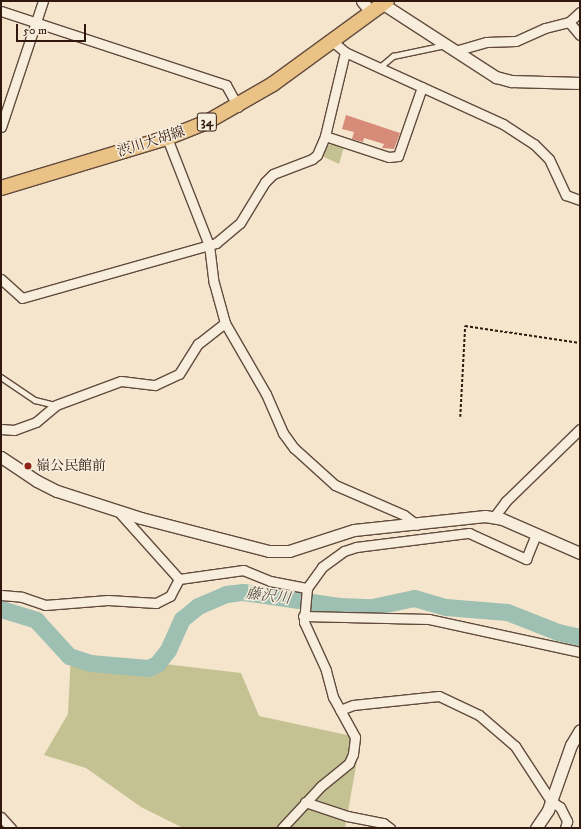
<!DOCTYPE html>
<meta charset="utf-8">
<style>
body{margin:0}
#map{position:relative;width:581px;height:829px;overflow:hidden;background:#f5e5cc;font-family:"IM FELL DW Pica","Noto Serif JP",serif}
div>[style]{position:absolute}
.green>*{inset:0;background:#c4c292}
.river>*{height:17px;margin:-8.5px;padding:0 8.5px;transform-origin:8.5px;border-radius:8.5px;background:#9dc0b2}
.building>*{inset:0;background:#d68c79}
.path>*{height:1.5px;margin-top:-0.75px;transform-origin:0;background:repeating-linear-gradient(90deg,#31180e 0 3px,transparent 0 5px)}
.roads{filter:drop-shadow(1px 0 #624b3e) drop-shadow(-1px 0 #624b3e) drop-shadow(0 1px #624b3e) drop-shadow(0 -1px #624b3e)}
.service>*{height:4.5px;margin:-2.25px;padding:0 2.25px;transform-origin:2.25px;border-radius:2.25px;background:#f8eede}
.minor>*{height:9px;margin:-4.5px;padding:0 4.5px;transform-origin:4.5px;border-radius:4.5px;background:#f8eede}
.tertiary>*{height:11px;margin:-5.5px;padding:0 5.5px;transform-origin:5.5px;border-radius:5.5px;background:#f8eede}
.primary>*{height:14px;margin:-7px;padding:0 7px;transform-origin:7px;border-radius:7px;background:#eac286}
.dots>*{width:11px;height:11px;translate:-50% -50%;box-sizing:border-box;border:2px solid #f8eede;border-radius:50%}
span{translate:-50% -50%;white-space:nowrap;text-align:center;line-height:1.15;-webkit-text-stroke:3px #f8eede;paint-order:stroke}
.shield-label span{padding:1px 3px;background:#f8eede;border:1px solid;border-radius:3px;-webkit-text-stroke-width:0}
.shield-label{font-size:13px;color:#31180e;font-weight:700}
.street-label{font-size:14px;color:#31180e}
.poi-label{font-size:14px;color:#31180e}
.left{translate:0 -50%;text-align:left}
.water-label{font-size:15px;color:#575347;font-style:italic}
.frame{position:absolute;inset:0;border:2px solid #31180e;pointer-events:none}
.scale{position:absolute;left:16px;top:24px;width:70px;height:18px;box-sizing:border-box;border:2px solid #31180e;border-top:0;padding-left:5px;font-size:12px;line-height:14px;white-space:nowrap;color:#31180e;-webkit-text-stroke:3px #f8eede;paint-order:stroke}
</style>
<div id="map">
<div class="green">
<div style="clip-path:polygon(333px 143px,344px 147px,339px 164px,322px 156px,327px 146px)"></div>
<div style="clip-path:polygon(71px 653px,241px 673px,259px 716px,361px 738px,345px 828px,183px 828px,141px 807px,86px 768px,44px 755px,68px 714px)"></div>
</div>
<div class="river">
<div style="left:1px;top:609px;width:37px;rotate:17deg"></div>
<div style="left:36px;top:620px;width:49px;rotate:47.5deg"></div>
<div style="left:69px;top:656px;width:22px;rotate:18deg"></div>
<div style="left:90px;top:663px;width:58px;rotate:4.9deg"></div>
<div style="left:148px;top:668px;width:10px;rotate:-24deg"></div>
<div style="left:157px;top:664px;width:18px;rotate:-52deg"></div>
<div style="left:168px;top:650px;width:34px;rotate:-66deg"></div>
<div style="left:182px;top:619px;width:21px;rotate:-39deg"></div>
<div style="left:198px;top:606px;width:30px;rotate:-23deg"></div>
<div style="left:226px;top:594px;width:17px;rotate:-7deg"></div>
<div style="left:243px;top:592px;width:97px;rotate:8.3deg"></div>
<div style="left:339px;top:606px;width:33px;rotate:2deg"></div>
<div style="left:372px;top:607px;width:43px;rotate:-12.1deg"></div>
<div style="left:414px;top:598px;width:33px;rotate:16deg"></div>
<div style="left:446px;top:607px;width:61px;rotate:4.7deg"></div>
<div style="left:507px;top:612px;width:55px;rotate:21.4deg"></div>
<div style="left:558px;top:632px;width:23px;rotate:13deg"></div>
</div>
<div class="building">
<div style="clip-path:polygon(346px 115px,400px 133px,394px 149px,382px 148px,384px 144px,364px 138px,363px 142px,352px 139px,354px 132px,342px 129px)"></div>
</div>
<div class="path">
<div style="left:460px;top:417px;width:91px;rotate:-86.9deg"></div>
<div style="left:465px;top:326px;width:116px;rotate:8.4deg"></div>
</div>
<div class="roads">
<div class="service">
<div style="left:380px;top:67px;width:17px;rotate:-40deg"></div>
<div style="left:393px;top:56px;width:53px;rotate:-11.9deg"></div>
<div style="left:1px;top:377px;width:41px;rotate:34.1deg"></div>
<div style="left:35px;top:400px;width:21px;rotate:14deg"></div>
</div>
<div class="minor">
<div style="left:1px;top:11px;width:237px;rotate:18.2deg"></div>
<div style="left:226px;top:85px;width:25px;rotate:61deg"></div>
<div style="left:569px;top:22px;width:17px;rotate:50deg"></div>
<div style="left:332px;top:41px;width:17px;rotate:40deg"></div>
<div style="left:345px;top:52px;width:174px;rotate:24.5deg"></div>
<div style="left:503px;top:124px;width:37px;rotate:33deg"></div>
<div style="left:534px;top:144px;width:21px;rotate:45deg"></div>
<div style="left:549px;top:159px;width:40px;rotate:65deg"></div>
<div style="left:566px;top:195px;width:15px;rotate:20deg"></div>
<div style="left:455px;top:51px;width:32px;rotate:-16deg"></div>
<div style="left:486px;top:42px;width:30px;rotate:-2deg"></div>
<div style="left:516px;top:41px;width:32px;rotate:-24deg"></div>
<div style="left:545px;top:28px;width:25px;rotate:-14deg"></div>
<div style="left:569px;top:22px;width:15px;rotate:-42deg"></div>
<div style="left:1px;top:127px;width:133px;rotate:-71.6deg"></div>
<div style="left:325px;top:136px;width:67px;rotate:18.2deg"></div>
<div style="left:389px;top:157px;width:9px;rotate:-6deg"></div>
<div style="left:398px;top:156px;width:73px;rotate:-70.8deg"></div>
<div style="left:167px;top:138px;width:115px;rotate:68.6deg"></div>
<div style="left:209px;top:245px;width:38px;rotate:83deg"></div>
<div style="left:214px;top:283px;width:41px;rotate:74.6deg"></div>
<div style="left:225px;top:323px;width:82px;rotate:60deg"></div>
<div style="left:266px;top:394px;width:43px;rotate:66.4deg"></div>
<div style="left:283px;top:433px;width:19px;rotate:54deg"></div>
<div style="left:294px;top:448px;width:55px;rotate:42.1deg"></div>
<div style="left:335px;top:485px;width:75px;rotate:23.5deg"></div>
<div style="left:404px;top:515px;width:16px;rotate:38deg"></div>
<div style="left:1px;top:279px;width:28px;rotate:42deg"></div>
<div style="left:22px;top:298px;width:202px;rotate:-15.8deg"></div>
<div style="left:216px;top:243px;width:31px;rotate:-40deg"></div>
<div style="left:240px;top:223px;width:48px;rotate:-58.6deg"></div>
<div style="left:265px;top:182px;width:11px;rotate:-45deg"></div>
<div style="left:273px;top:174px;width:42px;rotate:-21deg"></div>
<div style="left:312px;top:159px;width:6px;rotate:-39deg"></div>
<div style="left:317px;top:155px;width:21px;rotate:-67deg"></div>
<div style="left:325px;top:136px;width:86px;rotate:-76.6deg"></div>
<div style="left:1px;top:429px;width:13px;rotate:4deg"></div>
<div style="left:14px;top:430px;width:23px;rotate:-20deg"></div>
<div style="left:36px;top:422px;width:26px;rotate:-40deg"></div>
<div style="left:56px;top:405px;width:69px;rotate:-20.3deg"></div>
<div style="left:121px;top:381px;width:34px;rotate:7deg"></div>
<div style="left:155px;top:385px;width:26px;rotate:-25deg"></div>
<div style="left:179px;top:374px;width:36px;rotate:-58deg"></div>
<div style="left:198px;top:344px;width:34px;rotate:-38deg"></div>
<div style="left:494px;top:517px;width:20px;rotate:-53deg"></div>
<div style="left:506px;top:501px;width:103px;rotate:-44.2deg"></div>
<div style="left:179px;top:579px;width:65px;rotate:-8deg"></div>
<div style="left:243px;top:570px;width:29px;rotate:22deg"></div>
<div style="left:270px;top:581px;width:38px;rotate:11deg"></div>
<div style="left:1px;top:595px;width:21px;rotate:5deg"></div>
<div style="left:22px;top:597px;width:24px;rotate:19deg"></div>
<div style="left:45px;top:605px;width:63px;rotate:-4.5deg"></div>
<div style="left:108px;top:600px;width:48px;rotate:3.6deg"></div>
<div style="left:156px;top:603px;width:16px;rotate:-27deg"></div>
<div style="left:170px;top:596px;width:19px;rotate:-62deg"></div>
<div style="left:179px;top:579px;width:93px;rotate:-131.9deg"></div>
<div style="left:303px;top:616px;width:126px;rotate:1.4deg"></div>
<div style="left:429px;top:619px;width:155px;rotate:12.3deg"></div>
<div style="left:340px;top:710px;width:14px;rotate:-21deg"></div>
<div style="left:353px;top:705px;width:86px;rotate:-6deg"></div>
<div style="left:439px;top:696px;width:44px;rotate:25.4deg"></div>
<div style="left:479px;top:715px;width:48px;rotate:40.7deg"></div>
<div style="left:515px;top:746px;width:66px;rotate:56.8deg"></div>
<div style="left:551px;top:801px;width:11px;rotate:34deg"></div>
<div style="left:560px;top:807px;width:16px;rotate:63deg"></div>
<div style="left:567px;top:821px;width:7px;rotate:106deg"></div>
<div style="left:305px;top:802px;width:44px;rotate:18.4deg"></div>
<div style="left:347px;top:816px;width:37px;rotate:11deg"></div>
<div style="left:383px;top:823px;width:9px;rotate:36deg"></div>
<div style="left:1px;top:817px;width:15px;rotate:48deg"></div>
<div style="left:282px;top:828px;width:57px;rotate:-47.1deg"></div>
<div style="left:321px;top:786px;width:36px;rotate:-39deg"></div>
<div style="left:349px;top:763px;width:10px;rotate:-66deg"></div>
<div style="left:353px;top:754px;width:17px;rotate:-83deg"></div>
<div style="left:355px;top:737px;width:46px;rotate:-118.8deg"></div>
<div style="left:333px;top:697px;width:28px;rotate:-105deg"></div>
<div style="left:326px;top:670px;width:53px;rotate:-114.6deg"></div>
<div style="left:304px;top:622px;width:34px;rotate:-85deg"></div>
<div style="left:307px;top:588px;width:26px;rotate:-54deg"></div>
<div style="left:322px;top:567px;width:27px;rotate:-36deg"></div>
<div style="left:344px;top:551px;width:13px;rotate:-18deg"></div>
<div style="left:356px;top:547px;width:114px;rotate:-7.1deg"></div>
<div style="left:469px;top:533px;width:63px;rotate:24.5deg"></div>
<div style="left:526px;top:559px;width:27px;rotate:-68deg"></div>
</div>
<div class="tertiary">
<div style="left:362px;top:1px;width:14px;rotate:51deg"></div>
<div style="left:383px;top:4px;width:135px;rotate:32.9deg"></div>
<div style="left:496px;top:77px;width:16px;rotate:15deg"></div>
<div style="left:511px;top:81px;width:69px;rotate:1.7deg"></div>
<div style="left:1px;top:457px;width:43px;rotate:33.7deg"></div>
<div style="left:37px;top:481px;width:22px;rotate:27deg"></div>
<div style="left:57px;top:491px;width:88px;rotate:17.8deg"></div>
<div style="left:141px;top:518px;width:132px;rotate:14.5deg"></div>
<div style="left:269px;top:551px;width:20px"></div>
<div style="left:289px;top:551px;width:68px;rotate:-17.9deg"></div>
<div style="left:354px;top:530px;width:132px;rotate:-6.1deg"></div>
<div style="left:485px;top:516px;width:17px;rotate:10deg"></div>
<div style="left:502px;top:519px;width:85px;rotate:23.6deg"></div>
<div style="left:536px;top:828px;width:22px;rotate:-56deg"></div>
<div style="left:548px;top:810px;width:69px;rotate:-70.5deg"></div>
<div style="left:571px;top:745px;width:17px;rotate:-59deg"></div>
</div>
<div class="primary">
<div style="left:1px;top:188px;width:173px;rotate:-16.8deg"></div>
<div style="left:167px;top:138px;width:43px;rotate:-21.8deg"></div>
<div style="left:207px;top:122px;width:76px;rotate:-29.9deg"></div>
<div style="left:273px;top:84px;width:141px;rotate:-36.1deg"></div>
</div>
</div>
<div class="dots">
<div style="left:28px;top:466px;background:#8f2418"></div>
</div>
<div class="shield-label">
<span style="left:207px;top:122px">34</span>
</div>
<div class="street-label">
<span style="left:151px;top:142px;rotate:-18deg">渋川大胡線</span>
</div>
<div class="poi-label">
<span class="left" style="left:36px;top:466px">嶺公民館前</span>
</div>
<div class="water-label">
<span style="left:268px;top:596px;rotate:7deg">藤沢川</span>
</div>
<div class="frame"></div>
<div class="scale">50 m</div>
</div>
